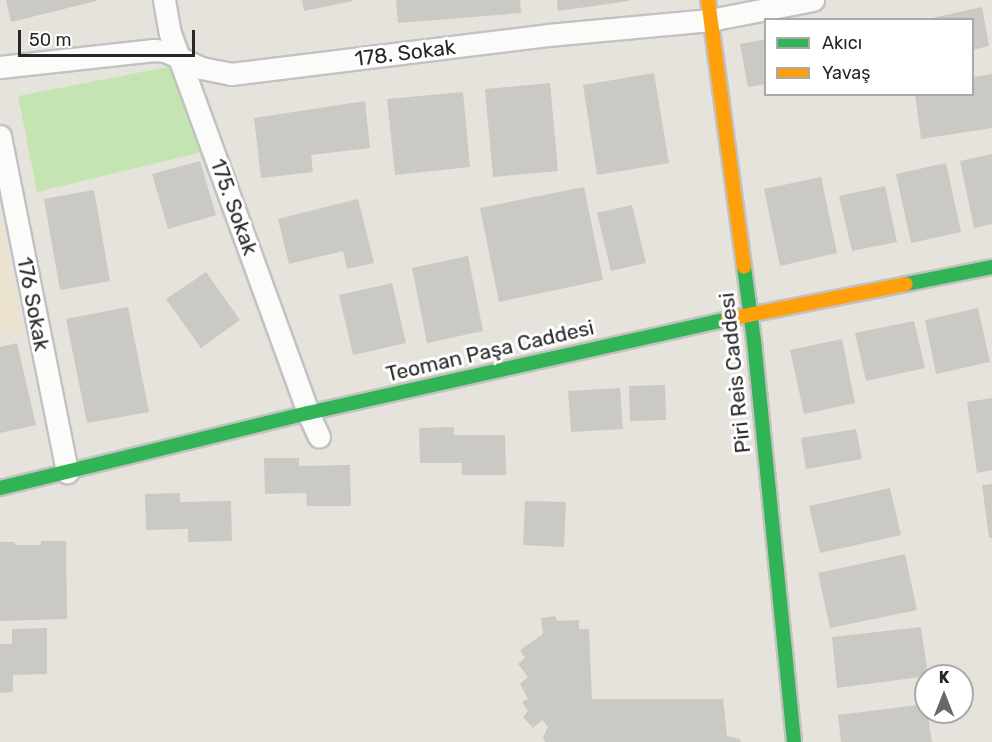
<!DOCTYPE html>
<meta charset="utf-8">
<style>
body{margin:0}
#map{position:relative;width:992px;height:742px;overflow:hidden;background:#e6e3dc;font-family:Rubik,sans-serif}
div>[style]{position:absolute}
.education>*{inset:0;background:#ebe3cf}
.green>*{inset:0;background:#c4e5b2}
.building>*{inset:0;background:#cbc9c4}
.roads{filter:drop-shadow(2px 0 #c3c2c2) drop-shadow(-2px 0 #c3c2c2) drop-shadow(0 2px #c3c2c2) drop-shadow(0 -2px #c3c2c2)}
.street>*{height:21px;margin:-10.5px;padding:0 10.5px;transform-origin:10.5px;border-radius:10.5px;background:#fbfbfa}
.fast>*{height:14px;margin:-7px;padding:0 7px;transform-origin:7px;border-radius:7px;background:#30b455}
.slow>*{height:14px;margin:-7px;padding:0 7px;transform-origin:7px;border-radius:7px;background:#ff9f0a}
span{translate:-50% -50%;white-space:nowrap;text-align:center;line-height:1.15;-webkit-text-stroke:6px #fff;paint-order:stroke}
.street-label{font-size:21px;color:#272727}
.legend{position:absolute;left:764px;top:18px;width:210px;height:78px;box-sizing:border-box;background:#fff;border:2px solid #a9a9a9;margin:0;padding:8px 10px;list-style:none;font-size:18px;color:#272727}
.legend li{display:flex;align-items:center;gap:12px;height:30px}
.legend b{width:30px;border:2px solid #a9a9a9}
.north{position:absolute;left:914px;top:664px;width:60px;height:60px;box-sizing:border-box;background:#fff;border:2px solid #a9a9a9;border-radius:50%;rotate:0deg;font-size:16px;font-weight:700;line-height:24px;text-align:center;color:#272727}
.north::after{content:'';display:block;margin:auto;width:21px;height:27px;background:#6a6966;clip-path:polygon(50% 0,100% 100%,50% 72%,0 100%)}
.scale{position:absolute;left:18px;top:30px;width:177px;height:27px;box-sizing:border-box;border:3px solid #272727;border-top:0;padding-left:8px;font-size:18px;line-height:21px;white-space:nowrap;color:#272727;-webkit-text-stroke:4px #fff;paint-order:stroke}
</style>
<div id="map">
<div class="education">
<div style="clip-path:polygon(0 213px,23px 331px,0 335px)"></div>
</div>
<div class="green">
<div style="clip-path:polygon(178px 65px,202px 152px,37px 192px,18px 96px)"></div>
</div>
<div class="building">
<div style="clip-path:polygon(6px 0,96px 0,96px 1px,11px 22px)"></div>
<div style="clip-path:polygon(302px 0,352px 0,353px 1px,304px 11px)"></div>
<div style="clip-path:polygon(396px 0,520px 0,521px 13px,398px 23px)"></div>
<div style="clip-path:polygon(557px 0,629px 0,629px 1px,558px 11px)"></div>
<div style="clip-path:polygon(982px 7px,989px 46px,972px 50px,972px 20px,923px 20px)"></div>
<div style="clip-path:polygon(766px 39px,766px 84px,748px 87px,740px 44px)"></div>
<div style="clip-path:polygon(654px 73px,669px 163px,597px 175px,583px 85px)"></div>
<div style="clip-path:polygon(992px 74px,992px 128px,921px 139px,915px 94px,972px 94px,972px 77px)"></div>
<div style="clip-path:polygon(550px 83px,558px 171px,493px 177px,485px 89px)"></div>
<div style="clip-path:polygon(463px 92px,470px 167px,395px 175px,387px 99px)"></div>
<div style="clip-path:polygon(365px 101px,370px 148px,311px 155px,313px 172px,261px 178px,254px 118px)"></div>
<div style="clip-path:polygon(992px 154px,992px 224px,974px 228px,960px 161px)"></div>
<div style="clip-path:polygon(200px 161px,216px 215px,168px 229px,152px 174px)"></div>
<div style="clip-path:polygon(946px 163px,961px 232px,911px 243px,896px 174px)"></div>
<div style="clip-path:polygon(821px 177px,837px 253px,780px 266px,764px 189px)"></div>
<div style="clip-path:polygon(885px 186px,897px 242px,852px 251px,839px 196px)"></div>
<div style="clip-path:polygon(584px 187px,603px 280px,499px 302px,480px 208px)"></div>
<div style="clip-path:polygon(94px 190px,110px 281px,60px 290px,44px 199px)"></div>
<div style="clip-path:polygon(358px 199px,374px 263px,347px 269px,343px 251px,289px 264px,278px 219px)"></div>
<div style="clip-path:polygon(632px 205px,646px 263px,611px 271px,597px 213px)"></div>
<div style="clip-path:polygon(468px 256px,483px 331px,427px 343px,412px 268px)"></div>
<div style="clip-path:polygon(206px 272px,240px 320px,201px 348px,166px 299px)"></div>
<div style="clip-path:polygon(392px 283px,406px 343px,353px 355px,339px 295px)"></div>
<div style="clip-path:polygon(128px 307px,149px 412px,87px 423px,66px 319px)"></div>
<div style="clip-path:polygon(978px 308px,990px 362px,936px 374px,925px 320px)"></div>
<div style="clip-path:polygon(914px 321px,925px 368px,866px 381px,855px 333px)"></div>
<div style="clip-path:polygon(842px 339px,855px 403px,804px 414px,790px 350px)"></div>
<div style="clip-path:polygon(17px 343px,36px 425px,0 433px,0 347px)"></div>
<div style="clip-path:polygon(665px 385px,666px 420px,630px 421px,629px 386px)"></div>
<div style="clip-path:polygon(620px 388px,623px 429px,571px 432px,568px 391px)"></div>
<div style="clip-path:polygon(992px 398px,992px 470px,977px 473px,967px 402px)"></div>
<div style="clip-path:polygon(454px 427px,454px 435px,505px 435px,506px 475px,462px 475px,462px 463px,420px 463px,419px 428px)"></div>
<div style="clip-path:polygon(856px 429px,862px 459px,806px 469px,801px 438px)"></div>
<div style="clip-path:polygon(264px 458px,299px 458px,299px 466px,350px 465px,351px 506px,307px 506px,306px 493px,265px 494px)"></div>
<div style="clip-path:polygon(992px 484px,992px 538px,989px 538px,982px 485px)"></div>
<div style="clip-path:polygon(890px 488px,901px 535px,820px 553px,809px 506px)"></div>
<div style="clip-path:polygon(180px 493px,180px 502px,231px 501px,232px 541px,188px 542px,188px 529px,146px 530px,145px 494px)"></div>
<div style="clip-path:polygon(525px 501px,566px 502px,564px 547px,523px 545px)"></div>
<div style="clip-path:polygon(41px 541px,66px 541px,67px 619px,0 621px,0 542px,15px 542px,15px 545px,41px 545px)"></div>
<div style="clip-path:polygon(905px 554px,917px 610px,830px 628px,818px 573px)"></div>
<div style="clip-path:polygon(555px 616px,557px 621px,579px 620px,579px 629px,589px 629px,592px 699px,723px 699px,727px 736px,740px 739px,741px 742px,545px 742px,543px 737px,548px 727px,542px 720px,533px 728px,523px 717px,528px 711px,522px 702px,528px 699px,520px 684px,528px 677px,518px 664px,525px 658px,520px 650px,543px 634px,541px 618px)"></div>
<div style="clip-path:polygon(921px 627px,928px 676px,837px 688px,832px 637px)"></div>
<div style="clip-path:polygon(47px 628px,47px 674px,13px 675px,13px 692px,0 693px,0 644px,12px 644px,12px 629px)"></div>
<div style="clip-path:polygon(926px 704px,932px 742px,841px 742px,838px 715px)"></div>
</div>
<div class="roads">
<div class="street">
<div style="left:164px;top:0;width:34px;rotate:80deg"></div>
<div style="left:170px;top:33px;width:404px;rotate:70deg"></div>
<div style="left:308px;top:413px;width:26px;rotate:65deg"></div>
<div style="left:0;top:67px;width:155px;rotate:-6.3deg"></div>
<div style="left:154px;top:50px;width:11px;rotate:5deg"></div>
<div style="left:165px;top:51px;width:40px;rotate:25deg"></div>
<div style="left:201px;top:68px;width:31px;rotate:11deg"></div>
<div style="left:231px;top:74px;width:319px;rotate:-7deg"></div>
<div style="left:548px;top:35px;width:163px;rotate:-5.3deg"></div>
<div style="left:710px;top:20px;width:105px;rotate:-11deg"></div>
<div style="left:0;top:136px;width:343px;rotate:78.7deg"></div>
</div>
<div class="fast">
<div style="left:744px;top:267px;width:75px;rotate:82.3deg"></div>
<div style="left:754px;top:341px;width:403px;rotate:84.3deg"></div>
<div style="left:906px;top:284px;width:88px;rotate:-11.2deg"></div>
<div style="left:0;top:488px;width:317px;rotate:-13.7deg"></div>
<div style="left:308px;top:413px;width:430px;rotate:-12.6deg"></div>
</div>
<div class="slow">
<div style="left:708px;top:0;width:269px;rotate:82.3deg"></div>
<div style="left:728px;top:319px;width:181px;rotate:-11.1deg"></div>
</div>
</div>
<div class="street-label">
<span style="left:405px;top:53px;rotate:-7deg">178. Sokak</span>
<span style="left:234px;top:207px;rotate:70deg">175. Sokak</span>
<span style="left:33px;top:304px;rotate:79deg">176 Sokak</span>
<span style="left:490px;top:351px;rotate:-13deg">Teoman Paşa Caddesi</span>
<span style="left:735px;top:373px;rotate:-96deg">Piri Reis Caddesi</span>
</div>
<ul class="legend">
<li><b style="height:8px;background:#30b455"></b>Akıcı</li>
<li><b style="height:8px;background:#ff9f0a"></b>Yavaş</li>
</ul>
<div class="north">K</div>
<div class="scale">50 m</div>
</div>
